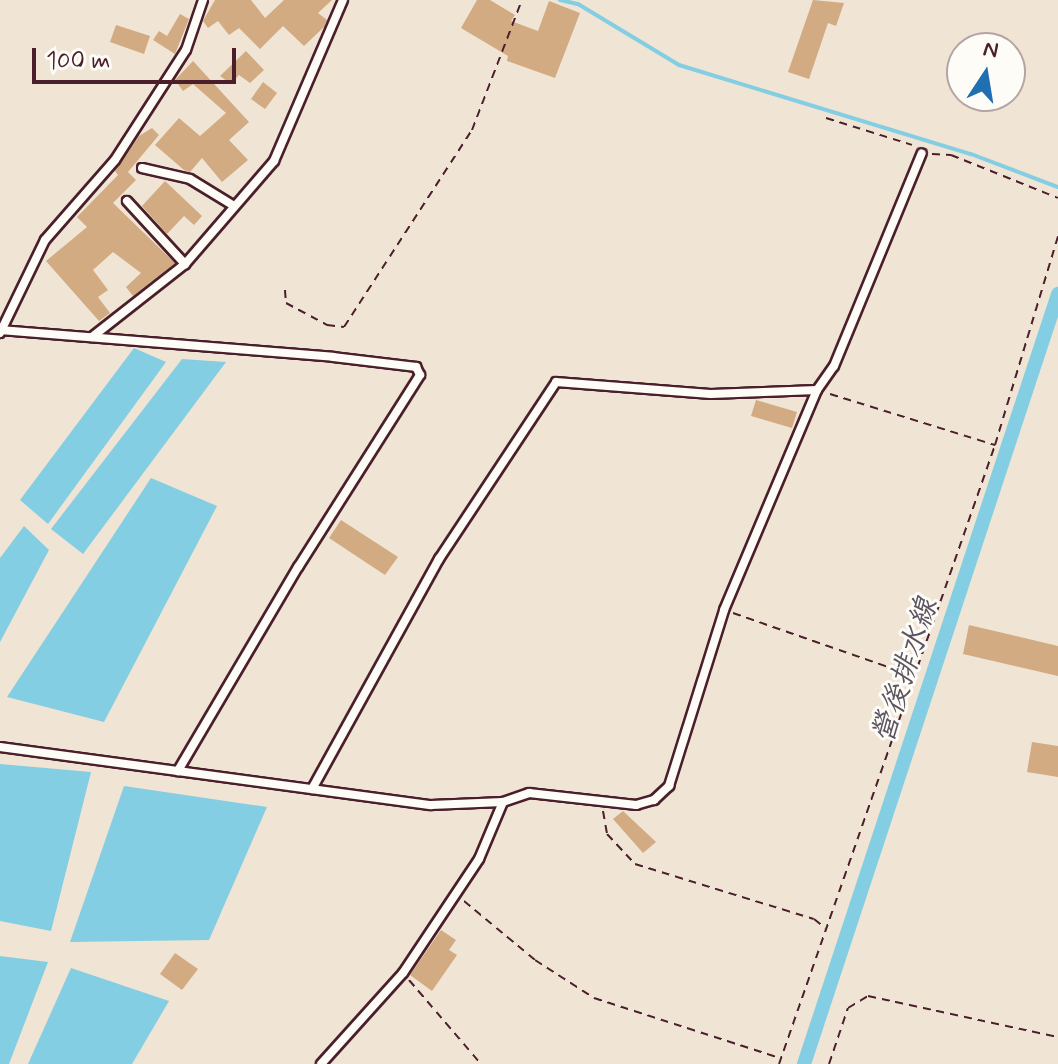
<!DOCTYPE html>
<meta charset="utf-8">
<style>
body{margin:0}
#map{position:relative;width:1058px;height:1064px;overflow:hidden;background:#f0e4d4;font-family:Mynerve,"LXGW WenKai TC",sans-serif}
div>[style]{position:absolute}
.water>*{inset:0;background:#83cee3}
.stream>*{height:4px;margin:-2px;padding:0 2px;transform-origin:2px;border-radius:2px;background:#83cee3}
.canal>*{height:14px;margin:-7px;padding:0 7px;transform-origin:7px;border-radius:7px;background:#83cee3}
.building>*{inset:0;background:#d2ab83}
.path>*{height:2px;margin-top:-1px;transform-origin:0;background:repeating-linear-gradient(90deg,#4a1f2b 0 8px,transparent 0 14px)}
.roads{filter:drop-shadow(2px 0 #4a1f2b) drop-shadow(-2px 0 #4a1f2b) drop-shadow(0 2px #4a1f2b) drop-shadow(0 -2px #4a1f2b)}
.lane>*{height:8px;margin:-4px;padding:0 4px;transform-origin:4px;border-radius:4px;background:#fdfcf7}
span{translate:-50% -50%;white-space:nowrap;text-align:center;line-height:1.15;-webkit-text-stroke:6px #fdfcf7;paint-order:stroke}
.water-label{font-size:30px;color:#5b5462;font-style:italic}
.north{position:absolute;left:946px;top:32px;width:80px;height:80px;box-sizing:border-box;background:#fdfcf7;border:2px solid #b5a4a5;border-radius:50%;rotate:12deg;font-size:22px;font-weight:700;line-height:32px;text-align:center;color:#4a1f2b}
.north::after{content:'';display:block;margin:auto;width:28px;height:36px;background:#1f6fb2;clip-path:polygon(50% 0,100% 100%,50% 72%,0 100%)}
.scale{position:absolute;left:32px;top:48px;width:204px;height:36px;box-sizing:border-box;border:4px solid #4a1f2b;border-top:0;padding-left:10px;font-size:24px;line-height:28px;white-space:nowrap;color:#4a1f2b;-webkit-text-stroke:6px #fdfcf7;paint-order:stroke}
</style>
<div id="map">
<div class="water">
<div style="clip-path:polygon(134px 348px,166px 362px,48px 524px,20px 500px)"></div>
<div style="clip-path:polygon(182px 359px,226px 362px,83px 554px,51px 529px)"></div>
<div style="clip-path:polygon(151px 478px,217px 506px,104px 722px,7px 697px)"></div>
<div style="clip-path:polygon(24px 526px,49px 550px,0 642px,0 558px)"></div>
<div style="clip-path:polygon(0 764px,91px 772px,51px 931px,0 921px)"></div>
<div style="clip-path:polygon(124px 786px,267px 807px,209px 940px,70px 942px)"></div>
<div style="clip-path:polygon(0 956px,48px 962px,9px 1064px,0 1064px)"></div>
<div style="clip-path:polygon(71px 968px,169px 1001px,132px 1064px,28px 1064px)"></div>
</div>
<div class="stream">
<div style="left:560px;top:0;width:18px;rotate:13deg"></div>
<div style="left:578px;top:4px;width:118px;rotate:31.1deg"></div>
<div style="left:679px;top:65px;width:305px;rotate:17deg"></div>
<div style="left:971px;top:154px;width:93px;rotate:20.8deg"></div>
</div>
<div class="canal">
<div style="left:804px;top:1064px;width:811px;rotate:-71.74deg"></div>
</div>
<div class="building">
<div style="clip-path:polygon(215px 0,251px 0,265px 18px,284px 0,332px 0,318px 13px,327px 20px,324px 27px,304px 46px,283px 26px,260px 49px,239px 28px,229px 35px,218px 21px,208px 28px,203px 21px)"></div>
<div style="clip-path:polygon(477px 0,490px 0,515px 15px,511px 21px,538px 31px,549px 1px,580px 13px,555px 78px,507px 61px,508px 56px,461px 28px)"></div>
<div style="clip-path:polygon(813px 0,844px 3px,836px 26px,828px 23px,809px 79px,788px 72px)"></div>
<div style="clip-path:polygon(180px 14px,189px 19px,175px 54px,153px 40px,159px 31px,167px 36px)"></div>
<div style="clip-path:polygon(116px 25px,150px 36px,144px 54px,110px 42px)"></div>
<div style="clip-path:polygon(246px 51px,264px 70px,250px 83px,239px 75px,231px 84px,220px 76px)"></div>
<div style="clip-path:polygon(193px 61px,249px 122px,229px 140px,248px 160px,222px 182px,202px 158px,190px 172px,184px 170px,155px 145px,179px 118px,200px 136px,226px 113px,193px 84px,183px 91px,175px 80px)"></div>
<div style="clip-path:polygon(263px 82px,277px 93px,265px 109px,251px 99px)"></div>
<div style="clip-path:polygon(152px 128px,159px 135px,128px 172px,136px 180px,113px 203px,175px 263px,133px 296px,126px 287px,141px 273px,113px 252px,93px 270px,108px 290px,98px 297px,110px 313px,99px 321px,46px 261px,87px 227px,77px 217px,118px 175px,115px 171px,139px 136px)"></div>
<div style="clip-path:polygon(165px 181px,202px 216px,194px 225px,184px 216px,167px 234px,142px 206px)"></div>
<div style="clip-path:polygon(756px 400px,797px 412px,792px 428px,751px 416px)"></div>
<div style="clip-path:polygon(341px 520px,398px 557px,385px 575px,329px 538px)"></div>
<div style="clip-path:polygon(969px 625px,1058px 646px,1058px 676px,963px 654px)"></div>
<div style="clip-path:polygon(1032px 742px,1058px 746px,1058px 777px,1027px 772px)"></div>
<div style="clip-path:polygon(623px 811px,656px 842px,643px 853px,613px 819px)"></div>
<div style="clip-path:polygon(441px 930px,456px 940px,449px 950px,457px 955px,432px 991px,410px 975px)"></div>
<div style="clip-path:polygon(175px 953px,198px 969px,182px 990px,160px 974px)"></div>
</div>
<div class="path">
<div style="left:826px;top:118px;width:90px;rotate:17.4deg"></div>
<div style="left:932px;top:154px;width:19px;rotate:3deg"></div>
<div style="left:951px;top:155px;width:115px;rotate:21.9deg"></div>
<div style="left:285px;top:290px;width:13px;rotate:86deg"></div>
<div style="left:286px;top:303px;width:47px;rotate:28.2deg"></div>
<div style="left:327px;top:325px;width:17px;rotate:7deg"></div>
<div style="left:344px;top:327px;width:235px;rotate:-57deg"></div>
<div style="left:472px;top:130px;width:139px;rotate:-69deg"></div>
<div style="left:830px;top:394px;width:173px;rotate:17.2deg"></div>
<div style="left:733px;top:613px;width:192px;rotate:19.2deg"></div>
<div style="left:603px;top:811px;width:23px;rotate:80deg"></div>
<div style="left:607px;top:834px;width:41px;rotate:47deg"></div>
<div style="left:635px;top:864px;width:187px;rotate:17.1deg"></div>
<div style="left:814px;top:919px;width:14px;rotate:39deg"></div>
<div style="left:464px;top:901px;width:92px;rotate:39.7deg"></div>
<div style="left:535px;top:960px;width:70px;rotate:32.8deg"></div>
<div style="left:594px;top:998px;width:195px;rotate:17.9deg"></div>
<div style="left:409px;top:980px;width:111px;rotate:49.4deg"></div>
<div style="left:779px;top:1064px;width:656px;rotate:-70.76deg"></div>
<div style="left:995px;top:445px;width:218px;rotate:-73.2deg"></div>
<div style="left:829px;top:1064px;width:59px;rotate:-71.3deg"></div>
<div style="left:848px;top:1008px;width:23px;rotate:-31deg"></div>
<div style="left:868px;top:996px;width:194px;rotate:12.2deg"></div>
</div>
<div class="roads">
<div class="lane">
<div style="left:142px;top:168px;width:49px;rotate:12.9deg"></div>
<div style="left:190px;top:179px;width:52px;rotate:31.5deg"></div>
<div style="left:127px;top:201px;width:86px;rotate:47.4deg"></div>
<div style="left:0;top:330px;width:334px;rotate:4.6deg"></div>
<div style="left:333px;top:357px;width:84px;rotate:6.9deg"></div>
<div style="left:416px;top:367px;width:9px;rotate:63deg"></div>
<div style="left:420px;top:375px;width:227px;rotate:122.4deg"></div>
<div style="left:298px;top:567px;width:237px;rotate:120.5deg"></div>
<div style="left:0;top:333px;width:103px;rotate:-64.2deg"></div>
<div style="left:45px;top:240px;width:106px;rotate:-48.8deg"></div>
<div style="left:115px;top:160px;width:131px;rotate:-57.2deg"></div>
<div style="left:186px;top:50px;width:53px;rotate:-71.2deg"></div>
<div style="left:92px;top:337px;width:118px;rotate:-38.1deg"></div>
<div style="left:185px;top:264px;width:136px;rotate:-49.2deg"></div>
<div style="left:274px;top:161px;width:175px;rotate:-66.8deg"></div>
<div style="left:0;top:747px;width:435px;rotate:7.7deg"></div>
<div style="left:431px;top:805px;width:72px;rotate:-2.4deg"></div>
<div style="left:312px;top:789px;width:263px;rotate:-61.1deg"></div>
<div style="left:439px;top:559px;width:212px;rotate:-56.5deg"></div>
<div style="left:556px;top:382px;width:155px;rotate:4.4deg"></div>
<div style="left:711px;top:394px;width:106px;rotate:-2.2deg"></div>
<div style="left:321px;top:1064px;width:122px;rotate:-48deg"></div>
<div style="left:403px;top:973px;width:137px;rotate:-56.3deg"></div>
<div style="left:479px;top:859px;width:62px;rotate:-67.2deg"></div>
<div style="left:503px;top:802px;width:28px;rotate:-19deg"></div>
<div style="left:529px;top:793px;width:108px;rotate:6.4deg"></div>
<div style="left:636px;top:805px;width:19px;rotate:-16deg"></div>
<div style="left:654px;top:800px;width:21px;rotate:-43deg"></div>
<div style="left:669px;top:786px;width:184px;rotate:-72.6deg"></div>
<div style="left:724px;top:610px;width:239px;rotate:-67.1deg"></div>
<div style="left:817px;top:390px;width:29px;rotate:-55deg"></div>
<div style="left:834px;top:366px;width:230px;rotate:-67.6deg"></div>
</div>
</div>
<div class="water-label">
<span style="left:906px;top:671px;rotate:-72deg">營後排水線</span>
</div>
<div class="north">N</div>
<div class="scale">100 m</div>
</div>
